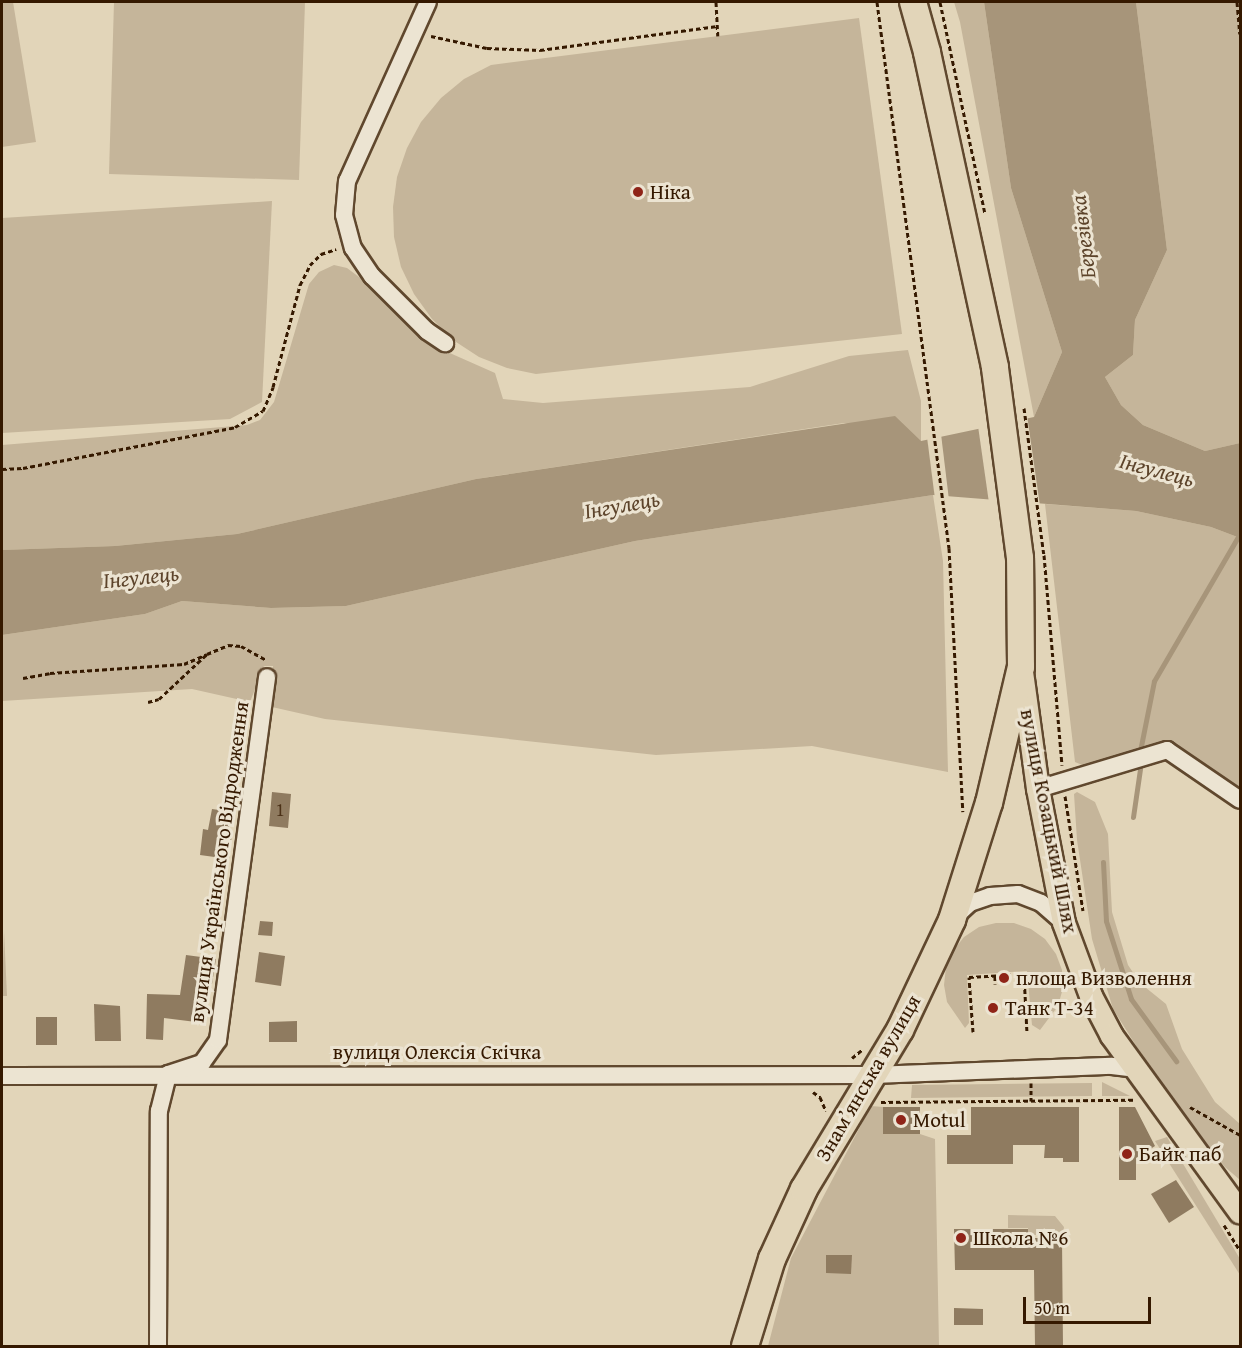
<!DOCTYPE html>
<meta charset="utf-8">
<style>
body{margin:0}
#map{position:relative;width:1242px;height:1348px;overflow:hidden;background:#e2d5b9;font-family:"Gentium Book Plus",serif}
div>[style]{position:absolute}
.green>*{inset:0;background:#c5b59a}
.water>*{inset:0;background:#a7957a}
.pier>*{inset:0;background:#e2d5b9}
.stream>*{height:5px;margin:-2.5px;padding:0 2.5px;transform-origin:2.5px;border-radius:2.5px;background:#a7957a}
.building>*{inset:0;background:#8f7b60}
.path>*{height:3px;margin-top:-1.5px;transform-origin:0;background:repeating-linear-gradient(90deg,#351900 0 4.5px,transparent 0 7.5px)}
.roads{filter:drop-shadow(2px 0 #60482e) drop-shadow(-2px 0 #60482e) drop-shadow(0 2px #60482e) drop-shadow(0 -2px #60482e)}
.minor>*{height:16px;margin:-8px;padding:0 8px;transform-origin:8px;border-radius:8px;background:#ece4d2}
.major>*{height:22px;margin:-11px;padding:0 11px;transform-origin:11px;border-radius:11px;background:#e2d5b9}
.highway>*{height:26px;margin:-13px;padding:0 13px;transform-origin:13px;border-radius:13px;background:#e2d5b9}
.dots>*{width:16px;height:16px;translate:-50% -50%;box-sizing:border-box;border:3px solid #ece4d2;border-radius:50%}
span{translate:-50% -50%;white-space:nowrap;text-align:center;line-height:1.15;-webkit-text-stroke:6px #ece4d2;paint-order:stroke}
.number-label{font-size:18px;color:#4c3218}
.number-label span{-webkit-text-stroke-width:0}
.poi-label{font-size:21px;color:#351900}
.left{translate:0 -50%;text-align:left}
.street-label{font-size:21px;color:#351900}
.water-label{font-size:22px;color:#5d442b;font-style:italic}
.frame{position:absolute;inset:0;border:3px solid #351900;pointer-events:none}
.scale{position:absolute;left:1023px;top:1297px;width:128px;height:27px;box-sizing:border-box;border:3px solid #351900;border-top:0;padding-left:8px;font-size:18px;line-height:21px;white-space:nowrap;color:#351900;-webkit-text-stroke:4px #ece4d2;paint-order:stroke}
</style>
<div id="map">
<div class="green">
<div style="clip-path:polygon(2px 2px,13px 2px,36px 142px,2px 147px)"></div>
<div style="clip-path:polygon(114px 2px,305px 2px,299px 180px,109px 174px)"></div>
<div style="clip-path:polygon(954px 2px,984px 2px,1011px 188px,1062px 352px,1034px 417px,960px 22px)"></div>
<div style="clip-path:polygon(1136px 2px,1240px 2px,1240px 443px,1205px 451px,1143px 425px,1121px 405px,1105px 377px,1133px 355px,1135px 320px,1167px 250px)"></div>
<div style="clip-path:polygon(859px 18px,902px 334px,536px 374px,507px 368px,479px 357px,453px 340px,432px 319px,414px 294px,401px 267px,394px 237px,393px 207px,397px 177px,407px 148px,421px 122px,441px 98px,464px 79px,491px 65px)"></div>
<div style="clip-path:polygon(272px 201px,262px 402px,230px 419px,2px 433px,2px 218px)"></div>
<div style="clip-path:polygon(334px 265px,347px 268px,375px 289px,417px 332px,443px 350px,495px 373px,503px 399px,543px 403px,750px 387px,849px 356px,908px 350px,921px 401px,921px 442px,844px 423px,476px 479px,237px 534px,115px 546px,2px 550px,2px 445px,247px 425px,260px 420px,274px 402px,309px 284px,319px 272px)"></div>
<div style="clip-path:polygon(933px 495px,943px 561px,948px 772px,812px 746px,656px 755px,325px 719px,272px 707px,273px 666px,264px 666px,250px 702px,192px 689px,2px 701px,2px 635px,145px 614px,182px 601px,271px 608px,346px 606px,635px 541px)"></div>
<div style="clip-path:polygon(1045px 504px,1136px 511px,1211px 527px,1240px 538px,1240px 788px,1168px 740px,1087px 767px,1075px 762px)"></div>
<div style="clip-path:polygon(1077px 792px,1095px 802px,1108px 834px,1112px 912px,1128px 965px,1140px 983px,1166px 1004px,1182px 1049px,1215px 1102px,1240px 1124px,1240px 1180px,1225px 1167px,1169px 1098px,1113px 1009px,1092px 939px,1077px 840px,1074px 794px)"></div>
<div style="clip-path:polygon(996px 923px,1014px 923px,1031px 929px,1045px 939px,1056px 954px,1062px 970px,1063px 988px,1058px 1006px,1040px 1030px,1032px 1025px,1027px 971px,967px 975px,969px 1023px,965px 1028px,947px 1002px,944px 985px,946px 967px,953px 951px,964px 937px,979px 927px)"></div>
<div style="clip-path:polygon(4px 931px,7px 996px,2px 996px)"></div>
<div style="clip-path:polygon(1102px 1082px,1130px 1096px,1102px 1096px)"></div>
<div style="clip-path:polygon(1092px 1083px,1092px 1096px,911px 1098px,912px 1085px)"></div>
<div style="clip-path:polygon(871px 1106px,883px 1107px,883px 1134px,920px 1134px,935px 1139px,939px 1346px,768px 1346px,791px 1258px)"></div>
<div style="clip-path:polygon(1167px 1137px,1240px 1259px,1240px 1275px,1155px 1141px)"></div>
<div style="clip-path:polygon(1008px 1215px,1055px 1216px,1064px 1227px,1063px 1235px,1028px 1235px,1028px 1228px,1008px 1228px)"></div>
</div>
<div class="water">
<div style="clip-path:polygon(984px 2px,1136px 2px,1167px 250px,1135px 320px,1133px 355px,1105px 377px,1121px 405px,1143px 425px,1205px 451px,1240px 443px,1240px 538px,1211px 527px,1136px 511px,933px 495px,635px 541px,346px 606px,271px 608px,182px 601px,145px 614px,2px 635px,2px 550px,115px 546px,237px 534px,476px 479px,895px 416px,921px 441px,1034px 417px,1062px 352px,1011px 188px)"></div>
</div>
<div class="pier">
<div style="clip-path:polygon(1027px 415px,1040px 506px,989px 503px,978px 426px)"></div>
<div style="clip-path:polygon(941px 434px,949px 500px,935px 499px,927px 437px)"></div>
</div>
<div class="stream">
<div style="left:1140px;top:751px;width:71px;rotate:-78.7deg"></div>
<div style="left:1154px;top:681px;width:171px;rotate:-59.8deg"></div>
<div style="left:1133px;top:817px;width:49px;rotate:-81.7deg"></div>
<div style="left:1103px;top:862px;width:59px;rotate:87.1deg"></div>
<div style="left:1106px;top:921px;width:82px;rotate:72.2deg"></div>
<div style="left:1131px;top:999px;width:77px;rotate:54deg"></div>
</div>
<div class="building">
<div style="clip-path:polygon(272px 792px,291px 794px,288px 828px,269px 826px)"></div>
<div style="clip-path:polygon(212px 809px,232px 812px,228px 832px,232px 833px,229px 859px,200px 855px,203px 829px,208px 830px)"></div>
<div style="clip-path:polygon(260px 921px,273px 922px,272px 936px,258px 935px)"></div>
<div style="clip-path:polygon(259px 952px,285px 956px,281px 986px,255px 982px)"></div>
<div style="clip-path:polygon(186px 955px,216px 959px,212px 984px,201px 983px,196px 1022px,164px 1018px,163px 1040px,146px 1039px,147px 994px,180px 995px)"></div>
<div style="clip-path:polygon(94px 1004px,120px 1006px,121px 1041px,95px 1041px)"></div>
<div style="clip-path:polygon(36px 1017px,57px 1017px,57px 1045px,36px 1045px)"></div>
<div style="clip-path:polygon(297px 1021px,297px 1042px,269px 1042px,269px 1022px)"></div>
<div style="clip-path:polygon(883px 1107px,920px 1107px,920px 1134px,883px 1134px)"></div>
<div style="clip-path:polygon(971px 1107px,1079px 1107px,1079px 1162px,1063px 1162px,1063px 1158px,1044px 1158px,1045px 1145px,1013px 1145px,1013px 1164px,947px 1164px,947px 1135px,971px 1135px)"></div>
<div style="clip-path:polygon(1119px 1107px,1135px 1107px,1155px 1146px,1136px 1158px,1136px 1180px,1119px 1180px)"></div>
<div style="clip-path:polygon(1176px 1180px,1194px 1207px,1169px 1223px,1151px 1194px)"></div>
<div style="clip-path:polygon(954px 1229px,1028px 1229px,1028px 1238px,1062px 1238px,1063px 1347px,1035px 1347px,1034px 1270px,955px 1270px)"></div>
<div style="clip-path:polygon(826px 1255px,852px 1255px,851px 1274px,826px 1273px)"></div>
<div style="clip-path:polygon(954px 1308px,983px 1309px,983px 1325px,954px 1325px)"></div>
</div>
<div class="path">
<div style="left:716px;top:2px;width:34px;rotate:87deg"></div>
<div style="left:877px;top:2px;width:551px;rotate:82.49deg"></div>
<div style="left:949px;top:548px;width:264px;rotate:87deg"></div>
<div style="left:940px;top:2px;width:216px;rotate:78deg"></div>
<div style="left:1237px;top:2px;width:32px;rotate:85deg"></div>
<div style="left:431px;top:36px;width:57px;rotate:12.1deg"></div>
<div style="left:487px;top:48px;width:53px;rotate:2.2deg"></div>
<div style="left:540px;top:50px;width:179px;rotate:-7.7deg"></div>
<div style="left:1024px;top:408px;width:148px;rotate:82.3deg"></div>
<div style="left:1044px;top:555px;width:211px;rotate:85.1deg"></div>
<div style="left:2px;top:469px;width:21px;rotate:-3deg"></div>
<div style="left:23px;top:468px;width:216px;rotate:-10.9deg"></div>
<div style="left:235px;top:427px;width:32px;rotate:-30deg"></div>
<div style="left:263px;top:411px;width:26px;rotate:-67deg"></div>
<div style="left:273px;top:387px;width:106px;rotate:-75.2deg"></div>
<div style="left:300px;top:285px;width:22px;rotate:-63deg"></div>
<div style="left:310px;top:265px;width:16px;rotate:-45deg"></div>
<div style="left:321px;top:254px;width:16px;rotate:-18deg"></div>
<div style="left:23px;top:678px;width:27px;rotate:-10deg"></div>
<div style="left:50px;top:673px;width:134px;rotate:-3.8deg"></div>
<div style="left:184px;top:664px;width:25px;rotate:-23deg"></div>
<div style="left:148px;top:702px;width:11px;rotate:-15deg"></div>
<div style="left:159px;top:699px;width:66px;rotate:-43.2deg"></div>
<div style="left:207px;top:654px;width:23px;rotate:-23deg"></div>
<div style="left:228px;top:645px;width:13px;rotate:4deg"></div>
<div style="left:241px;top:646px;width:29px;rotate:29deg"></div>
<div style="left:1065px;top:796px;width:116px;rotate:81.1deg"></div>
<div style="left:995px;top:976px;width:8px;rotate:90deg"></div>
<div style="left:973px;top:1032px;width:55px;rotate:-94.2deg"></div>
<div style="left:969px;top:977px;width:55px;rotate:-3.1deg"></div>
<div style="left:1024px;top:974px;width:59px;rotate:87.1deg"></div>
<div style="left:852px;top:1058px;width:14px;rotate:-39deg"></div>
<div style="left:1031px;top:1083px;width:18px;rotate:90deg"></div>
<div style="left:813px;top:1092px;width:9px;rotate:36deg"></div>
<div style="left:820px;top:1097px;width:15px;rotate:67deg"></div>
<div style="left:881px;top:1102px;width:254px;rotate:-0.5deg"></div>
<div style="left:1190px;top:1107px;width:57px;rotate:29.2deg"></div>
<div style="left:1224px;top:1225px;width:31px;rotate:58deg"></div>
</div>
<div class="roads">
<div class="minor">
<div style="left:428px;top:2px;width:196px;rotate:114.3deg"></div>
<div style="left:347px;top:181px;width:34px;rotate:95deg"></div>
<div style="left:344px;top:215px;width:34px;rotate:75deg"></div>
<div style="left:353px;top:248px;width:34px;rotate:56deg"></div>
<div style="left:372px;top:276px;width:78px;rotate:45deg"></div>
<div style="left:427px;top:331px;width:22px;rotate:34deg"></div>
<div style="left:1038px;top:789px;width:135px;rotate:-16.8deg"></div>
<div style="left:1167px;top:750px;width:88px;rotate:34.4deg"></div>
<div style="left:955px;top:917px;width:21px;rotate:-43deg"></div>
<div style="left:970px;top:903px;width:21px;rotate:-19deg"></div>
<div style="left:990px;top:896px;width:28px;rotate:-4deg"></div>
<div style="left:1018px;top:894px;width:25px;rotate:21deg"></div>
<div style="left:1041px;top:903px;width:30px;rotate:41deg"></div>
<div style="left:2px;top:1076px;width:871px;rotate:-0.07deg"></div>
<div style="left:873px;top:1075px;width:239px;rotate:-2.2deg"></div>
<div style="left:1112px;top:1066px;width:23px;rotate:7deg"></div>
<div style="left:158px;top:1346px;width:235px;rotate:-89.8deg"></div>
<div style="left:159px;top:1111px;width:38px;rotate:-76deg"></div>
<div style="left:168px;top:1074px;width:36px;rotate:-18deg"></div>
<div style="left:202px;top:1063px;width:28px;rotate:-55deg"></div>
<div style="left:218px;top:1040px;width:366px;rotate:-82.3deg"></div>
</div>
<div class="major">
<div style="left:1022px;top:672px;width:118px;rotate:82.2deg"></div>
<div style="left:1038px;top:789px;width:136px;rotate:79deg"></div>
<div style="left:1064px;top:923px;width:78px;rotate:69.7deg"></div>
<div style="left:1091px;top:996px;width:45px;rotate:62.3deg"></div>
<div style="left:1112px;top:1036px;width:218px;rotate:54deg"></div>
</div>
<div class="highway">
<div style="left:745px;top:1346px;width:91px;rotate:-72.8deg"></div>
<div style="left:772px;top:1259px;width:77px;rotate:-65.4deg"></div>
<div style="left:804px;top:1189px;width:186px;rotate:-58.9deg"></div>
<div style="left:900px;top:1030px;width:122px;rotate:-64.7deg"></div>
<div style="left:952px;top:920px;width:123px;rotate:-72.5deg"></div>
<div style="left:989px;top:803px;width:140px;rotate:-76.8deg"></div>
<div style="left:1021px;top:667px;width:109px;rotate:-90.5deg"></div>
<div style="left:1020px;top:558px;width:193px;rotate:-97.5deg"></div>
<div style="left:995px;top:367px;width:322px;rotate:-102.2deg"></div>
<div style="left:927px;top:52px;width:52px;rotate:-105.6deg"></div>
</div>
</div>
<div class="dots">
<div style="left:638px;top:192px;background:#8f2418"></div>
<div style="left:1004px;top:978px;background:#8f2418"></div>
<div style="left:993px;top:1008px;background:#8f2418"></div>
<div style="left:901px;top:1120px;background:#8f2418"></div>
<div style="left:1127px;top:1154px;background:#8f2418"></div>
<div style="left:961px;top:1238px;background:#8f2418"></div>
</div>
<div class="number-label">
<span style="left:280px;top:810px">1</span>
</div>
<div class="poi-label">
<span class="left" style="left:650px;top:192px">Ніка</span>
<span class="left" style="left:1016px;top:978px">площа Визволення</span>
<span class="left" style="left:1005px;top:1008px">Танк Т-34</span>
<span class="left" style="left:913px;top:1120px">Motul</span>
<span class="left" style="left:1139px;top:1154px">Байк паб</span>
<span class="left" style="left:973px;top:1238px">Школа №6</span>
</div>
<div class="street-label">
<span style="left:1049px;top:821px;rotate:79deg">вулиця Козацький Шлях</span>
<span style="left:219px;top:862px;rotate:-82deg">вулиця Українського Відродження</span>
<span style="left:437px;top:1052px">вулиця Олексія Скічка</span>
<span style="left:868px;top:1078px;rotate:-60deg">Знамʼянська вулиця</span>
</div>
<div class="water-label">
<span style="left:1083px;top:237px;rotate:-97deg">Березівка</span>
<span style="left:1157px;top:470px;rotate:15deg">Інгулець</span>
<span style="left:622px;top:505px;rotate:-10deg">Інгулець</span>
<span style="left:141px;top:577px;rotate:-6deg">Інгулець</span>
</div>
<div class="frame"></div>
<div class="scale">50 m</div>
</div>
